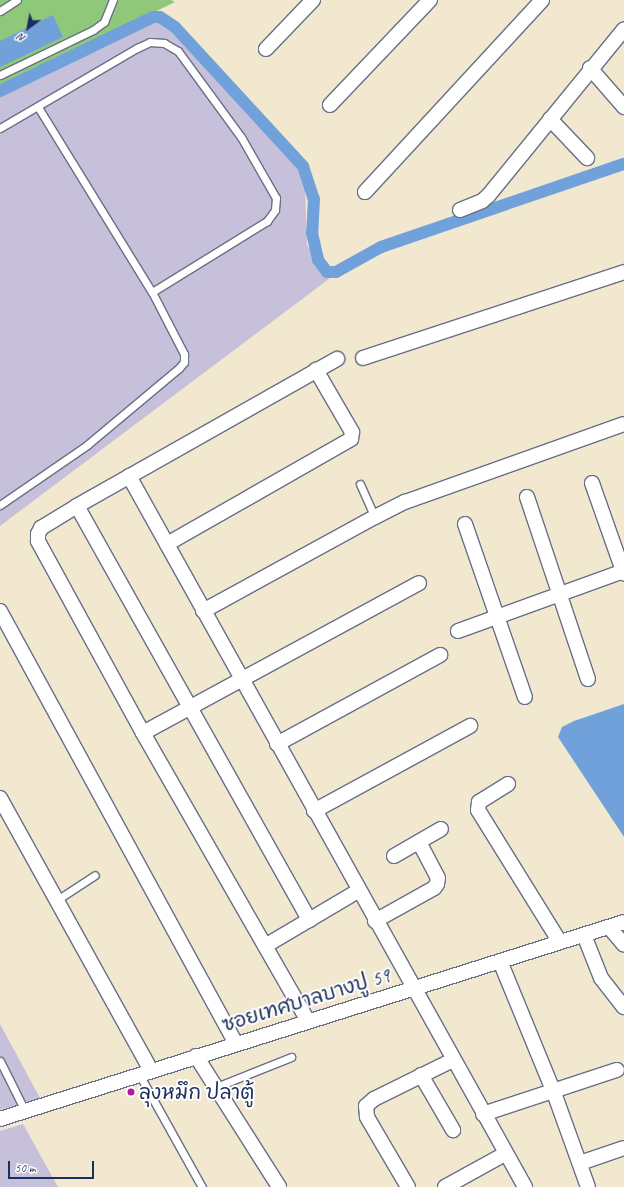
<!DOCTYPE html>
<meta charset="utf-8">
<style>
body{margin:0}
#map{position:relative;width:624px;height:1187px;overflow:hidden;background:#f1e8cf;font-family:Caveat,"Playpen Sans Thai",sans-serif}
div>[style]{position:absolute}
.industrial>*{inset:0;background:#c6c0da}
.green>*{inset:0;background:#90c87b}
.water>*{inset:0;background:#71a1db}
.canal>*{height:12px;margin:-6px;padding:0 6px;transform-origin:6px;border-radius:6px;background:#71a1db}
.roads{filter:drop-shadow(1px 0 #667086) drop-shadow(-1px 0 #667086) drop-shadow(0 1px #667086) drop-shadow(0 -1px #667086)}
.lane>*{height:7px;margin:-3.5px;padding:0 3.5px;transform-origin:3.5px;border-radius:3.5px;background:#fff}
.street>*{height:14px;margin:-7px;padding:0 7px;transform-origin:7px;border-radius:7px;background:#fff}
.dots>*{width:11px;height:11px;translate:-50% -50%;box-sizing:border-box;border:2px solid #fff;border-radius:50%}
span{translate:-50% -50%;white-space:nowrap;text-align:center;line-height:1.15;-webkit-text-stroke:4px #fff;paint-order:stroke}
.street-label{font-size:20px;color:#1b2f5e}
.poi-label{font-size:20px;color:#1b2f5e}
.left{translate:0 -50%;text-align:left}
.north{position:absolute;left:8px;top:8px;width:40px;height:40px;-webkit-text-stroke:3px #fff;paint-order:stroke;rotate:212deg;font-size:11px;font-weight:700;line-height:16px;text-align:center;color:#1b2f5e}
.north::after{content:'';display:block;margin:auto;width:14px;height:18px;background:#1b2f5e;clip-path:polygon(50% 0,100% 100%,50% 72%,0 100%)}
.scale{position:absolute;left:8px;top:1161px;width:86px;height:18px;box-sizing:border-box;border:2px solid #1b2f5e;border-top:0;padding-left:5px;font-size:12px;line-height:14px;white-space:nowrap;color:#1b2f5e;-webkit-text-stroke:3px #fff;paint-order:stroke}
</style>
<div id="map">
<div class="industrial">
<div style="clip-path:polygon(159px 15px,292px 155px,305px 187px,307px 245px,329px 279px,0 526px,0 90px)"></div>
<div style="clip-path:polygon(0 1024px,40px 1098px,0 1110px)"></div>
<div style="clip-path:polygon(23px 1124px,58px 1187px,0 1187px,0 1131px)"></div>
</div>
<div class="green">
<div style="clip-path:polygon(0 0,171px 0,175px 2px,0 87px)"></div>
</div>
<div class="water">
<div style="clip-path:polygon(53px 15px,63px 37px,0 67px,0 41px)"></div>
<div style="clip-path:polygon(624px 704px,624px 837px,558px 737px,562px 727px,574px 721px)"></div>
</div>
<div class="canal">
<div style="left:0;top:91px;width:170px;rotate:-25.8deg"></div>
<div style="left:153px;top:17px;width:7px"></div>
<div style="left:160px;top:17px;width:18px;rotate:34deg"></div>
<div style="left:175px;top:27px;width:189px;rotate:47.4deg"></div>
<div style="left:303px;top:166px;width:35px;rotate:72deg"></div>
<div style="left:314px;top:199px;width:34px;rotate:93deg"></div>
<div style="left:312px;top:233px;width:28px;rotate:77deg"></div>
<div style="left:318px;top:260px;width:15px;rotate:53deg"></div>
<div style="left:327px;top:272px;width:9px"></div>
<div style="left:336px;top:272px;width:51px;rotate:-29.1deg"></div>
<div style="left:381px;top:247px;width:257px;rotate:-18.9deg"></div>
</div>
<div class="roads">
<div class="lane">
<div style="left:0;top:11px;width:20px;rotate:-33deg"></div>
<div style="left:0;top:75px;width:103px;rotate:-25.8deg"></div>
<div style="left:93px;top:30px;width:14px;rotate:-36deg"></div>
<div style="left:104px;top:22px;width:24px;rotate:-68deg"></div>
<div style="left:38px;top:107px;width:217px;rotate:58.4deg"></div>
<div style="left:0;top:128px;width:159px;rotate:-30.3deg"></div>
<div style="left:137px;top:48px;width:14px;rotate:-25deg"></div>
<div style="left:150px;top:42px;width:14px;rotate:4deg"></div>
<div style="left:164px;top:43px;width:16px;rotate:30deg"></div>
<div style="left:178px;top:51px;width:107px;rotate:53.8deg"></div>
<div style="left:241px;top:137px;width:70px;rotate:60.2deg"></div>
<div style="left:276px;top:198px;width:12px;rotate:95deg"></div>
<div style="left:275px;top:210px;width:14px;rotate:126deg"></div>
<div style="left:267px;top:221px;width:135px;rotate:148.3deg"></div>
<div style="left:152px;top:292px;width:70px;rotate:62.7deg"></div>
<div style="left:184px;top:354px;width:8px;rotate:90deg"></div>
<div style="left:184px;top:362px;width:8px;rotate:130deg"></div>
<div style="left:179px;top:368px;width:120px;rotate:140.1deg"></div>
<div style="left:87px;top:445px;width:106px;rotate:145.4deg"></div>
<div style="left:360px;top:484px;width:36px;rotate:66deg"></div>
<div style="left:57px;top:900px;width:45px;rotate:-33.3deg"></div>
<div style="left:0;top:1061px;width:56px;rotate:63.4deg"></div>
<div style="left:139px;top:1074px;width:129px;rotate:60.9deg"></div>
<div style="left:216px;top:1087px;width:81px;rotate:-21.8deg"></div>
</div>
<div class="street">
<div style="left:266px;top:49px;width:68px;rotate:-46.2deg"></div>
<div style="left:590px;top:68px;width:52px;rotate:48.9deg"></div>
<div style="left:330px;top:105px;width:145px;rotate:-46.4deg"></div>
<div style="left:550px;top:119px;width:54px;rotate:46.5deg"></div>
<div style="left:365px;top:192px;width:261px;rotate:-47.3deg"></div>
<div style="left:460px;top:210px;width:24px;rotate:-22deg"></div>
<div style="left:482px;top:201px;width:8px;rotate:-40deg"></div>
<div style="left:488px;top:196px;width:215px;rotate:-50.8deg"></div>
<div style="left:363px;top:358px;width:275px;rotate:-18.2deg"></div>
<div style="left:129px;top:476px;width:814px;rotate:60.88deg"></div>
<div style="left:592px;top:483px;width:96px;rotate:70.6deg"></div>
<div style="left:527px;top:497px;width:192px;rotate:71.5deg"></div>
<div style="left:77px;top:506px;width:475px;rotate:60.7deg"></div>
<div style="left:465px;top:524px;width:183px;rotate:70.9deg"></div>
<div style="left:167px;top:544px;width:212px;rotate:-29.7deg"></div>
<div style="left:351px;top:439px;width:7px;rotate:-82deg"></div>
<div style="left:352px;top:432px;width:72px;rotate:-120.1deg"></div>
<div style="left:0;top:611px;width:492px;rotate:61.4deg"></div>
<div style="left:203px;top:611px;width:196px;rotate:-28.7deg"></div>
<div style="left:375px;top:517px;width:34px;rotate:-27deg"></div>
<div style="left:405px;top:502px;width:232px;rotate:-19.6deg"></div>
<div style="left:458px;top:631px;width:177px;rotate:-19.9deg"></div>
<div style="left:143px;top:733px;width:314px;rotate:-28.5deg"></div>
<div style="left:277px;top:744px;width:186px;rotate:-28.6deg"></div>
<div style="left:508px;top:784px;width:34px;rotate:148deg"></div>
<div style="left:479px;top:802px;width:8px;rotate:97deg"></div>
<div style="left:478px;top:810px;width:155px;rotate:58.2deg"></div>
<div style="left:0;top:798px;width:311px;rotate:61deg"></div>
<div style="left:314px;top:811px;width:178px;rotate:-28.6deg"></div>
<div style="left:394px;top:856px;width:54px;rotate:-29.9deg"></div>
<div style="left:375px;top:921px;width:68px;rotate:-29.2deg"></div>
<div style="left:434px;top:888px;width:5px;rotate:-53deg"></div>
<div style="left:437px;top:884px;width:6px;rotate:-81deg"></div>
<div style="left:438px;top:878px;width:41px;rotate:-117.8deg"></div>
<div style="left:609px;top:927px;width:23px;rotate:50deg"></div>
<div style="left:584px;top:935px;width:46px;rotate:68.4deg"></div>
<div style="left:601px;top:978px;width:37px;rotate:52deg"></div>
<div style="left:265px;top:946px;width:108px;rotate:-30.6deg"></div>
<div style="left:500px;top:961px;width:139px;rotate:67.7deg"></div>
<div style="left:553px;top:1090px;width:103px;rotate:70.2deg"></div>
<div style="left:308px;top:1021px;width:332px;rotate:-119.8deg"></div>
<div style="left:143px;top:733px;width:219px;rotate:-118.7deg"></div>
<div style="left:38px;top:541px;width:7px;rotate:-90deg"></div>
<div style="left:38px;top:534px;width:7px;rotate:-63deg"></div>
<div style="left:41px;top:528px;width:42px;rotate:-31.4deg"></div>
<div style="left:77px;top:506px;width:299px;rotate:-29.5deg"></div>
<div style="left:196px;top:1056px;width:155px;rotate:57.6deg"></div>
<div style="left:421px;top:1075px;width:64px;rotate:59.8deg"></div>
<div style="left:483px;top:1114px;width:141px;rotate:-18.2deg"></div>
<div style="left:0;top:1119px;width:654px;rotate:-17.52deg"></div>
<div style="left:580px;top:1163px;width:46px;rotate:-18.8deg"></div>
<div style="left:408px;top:1187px;width:81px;rotate:-120.4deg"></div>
<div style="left:367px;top:1117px;width:11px;rotate:-95deg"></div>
<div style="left:366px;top:1106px;width:11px;rotate:-41deg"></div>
<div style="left:374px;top:1099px;width:88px;rotate:-26.3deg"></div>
<div style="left:445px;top:1187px;width:68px;rotate:-28.8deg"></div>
</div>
</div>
<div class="dots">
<div style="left:131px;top:1092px;background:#b5179e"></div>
</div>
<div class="street-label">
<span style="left:306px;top:1000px;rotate:-17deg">ซอยเทศบาลบางปู 59</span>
</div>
<div class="poi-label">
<span class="left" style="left:139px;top:1092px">ลุงหมึก ปลาตู้</span>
</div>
<div class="north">N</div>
<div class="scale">50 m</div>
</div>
